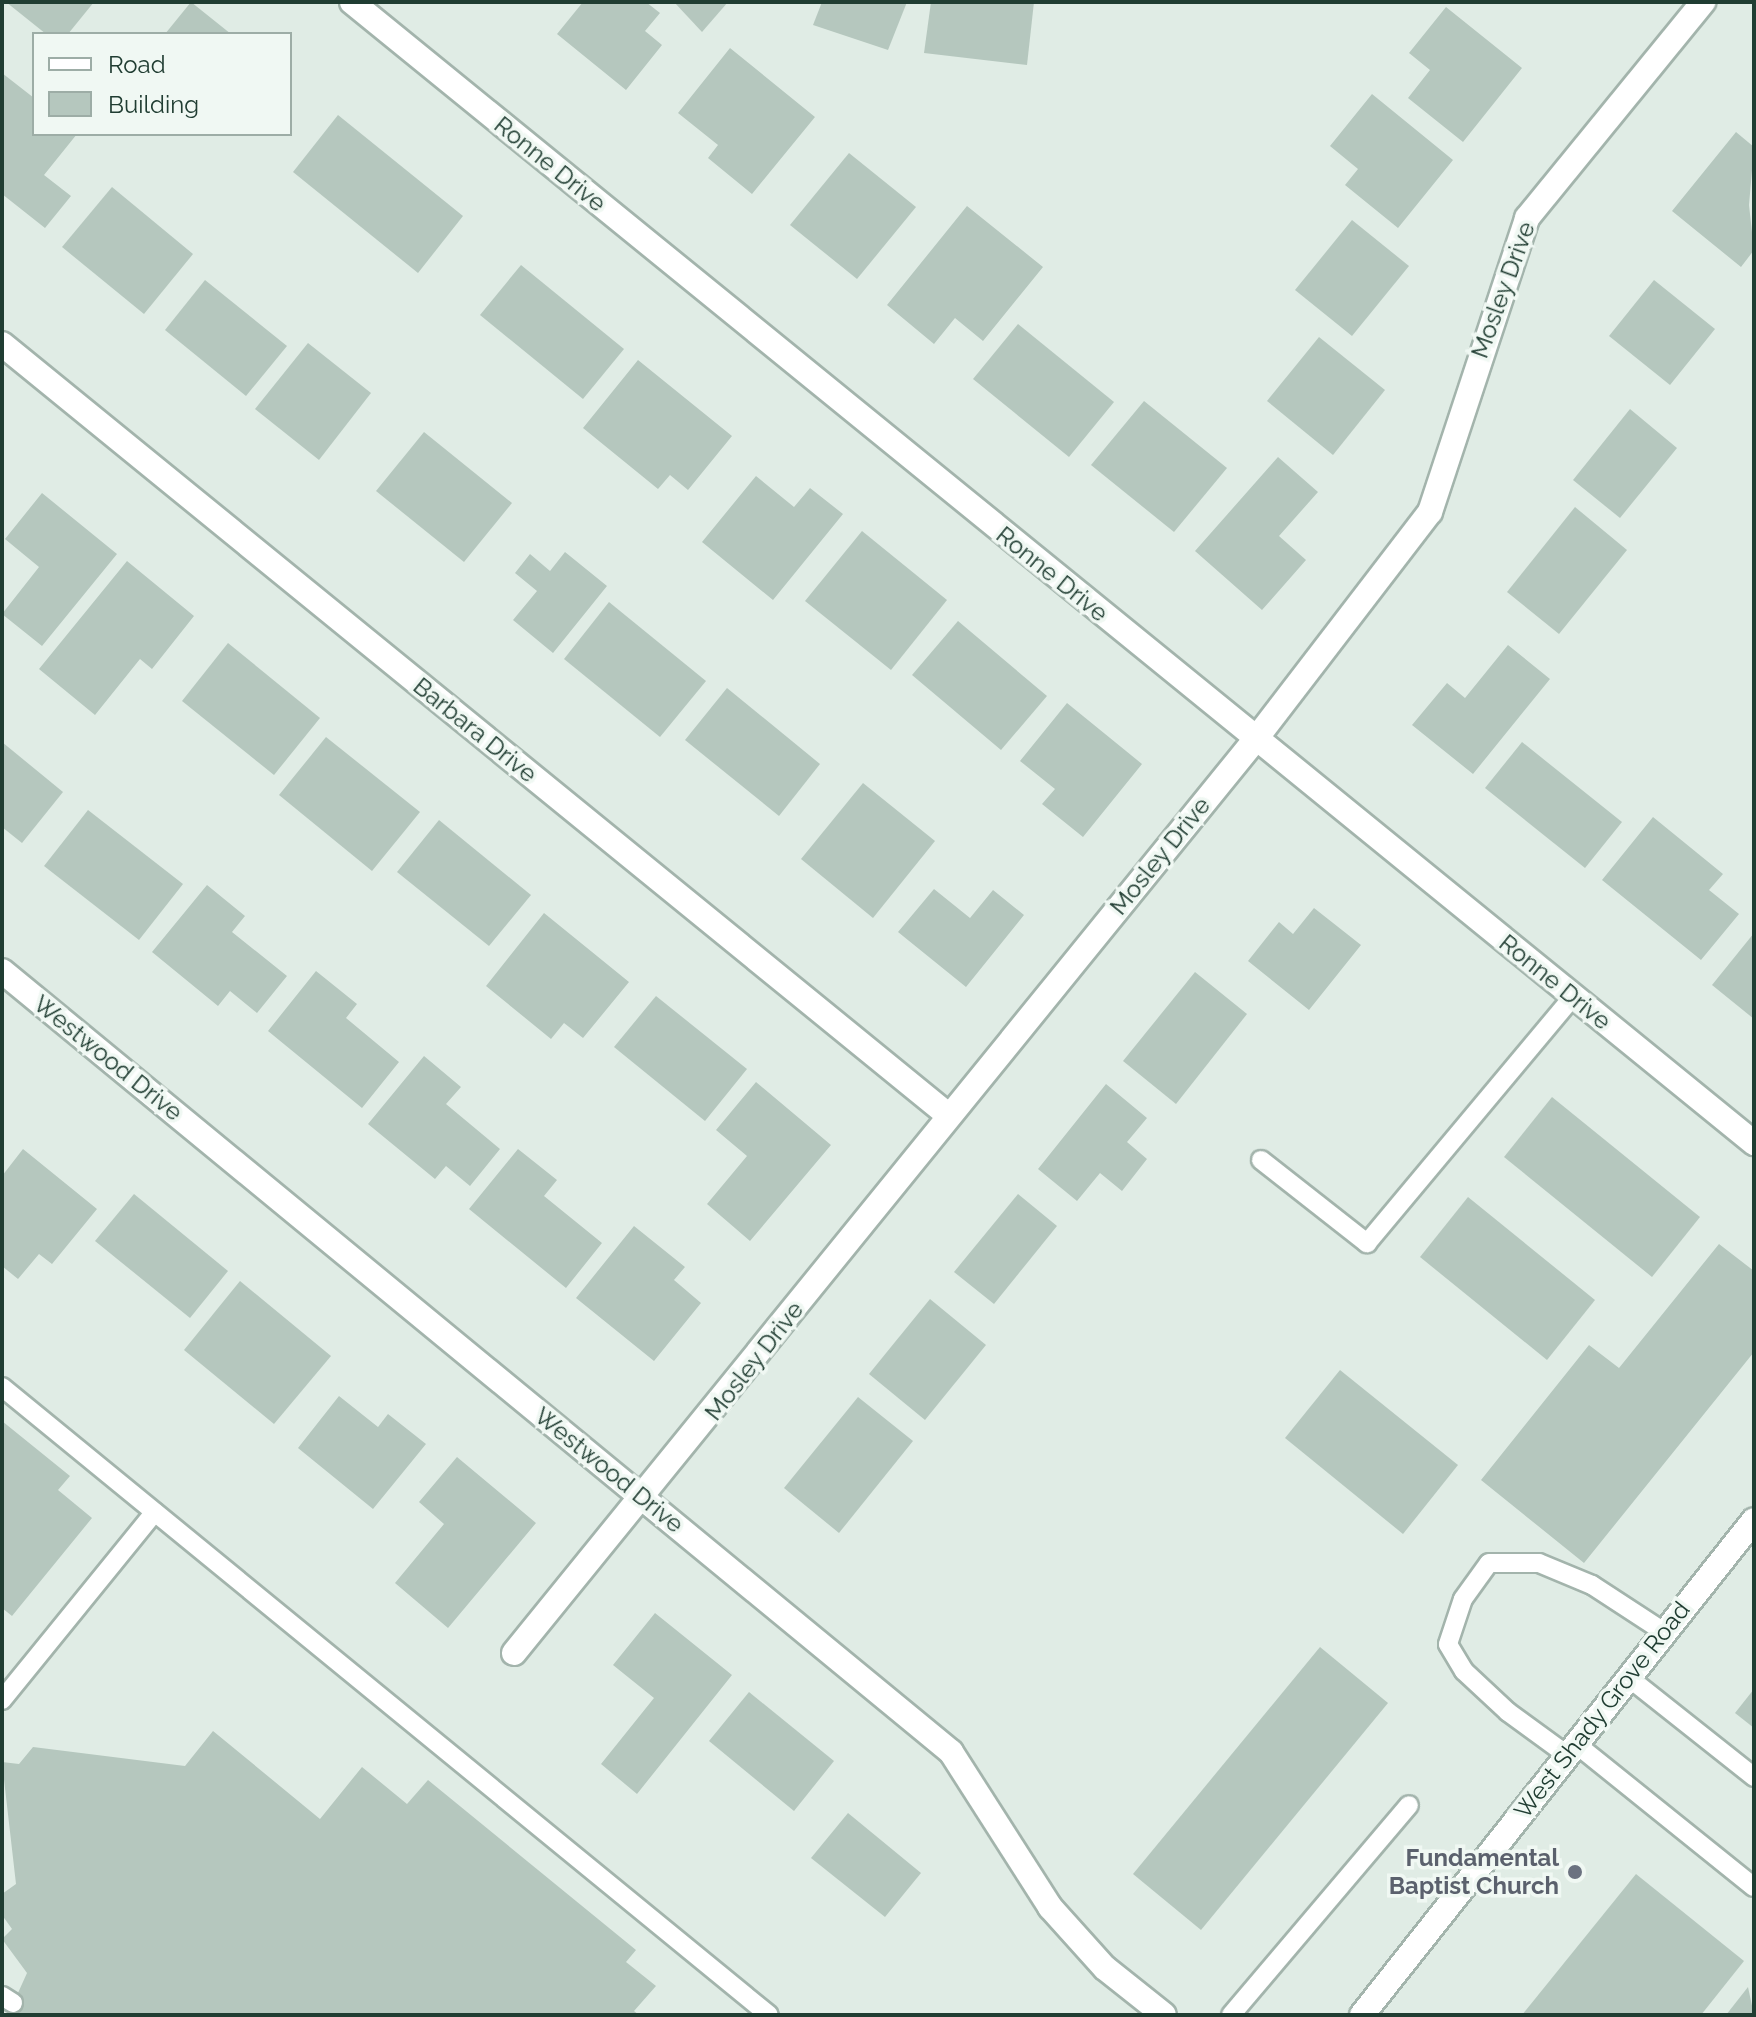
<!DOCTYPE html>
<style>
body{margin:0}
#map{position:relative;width:1756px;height:2017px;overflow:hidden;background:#e0ece5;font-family:Raleway,sans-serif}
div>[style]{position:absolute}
.building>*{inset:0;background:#b5c7be}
.roads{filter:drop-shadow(2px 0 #a3b4ac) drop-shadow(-2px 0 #a3b4ac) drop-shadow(0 2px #a3b4ac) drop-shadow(0 -2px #a3b4ac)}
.lane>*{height:18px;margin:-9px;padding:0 9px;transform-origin:9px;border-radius:9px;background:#fff}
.street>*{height:24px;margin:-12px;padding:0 12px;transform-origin:12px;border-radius:12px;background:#fff}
.secondary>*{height:24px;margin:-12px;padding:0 12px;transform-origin:12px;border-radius:12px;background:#fff}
.dots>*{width:22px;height:22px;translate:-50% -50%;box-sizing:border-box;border:4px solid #f0f8f3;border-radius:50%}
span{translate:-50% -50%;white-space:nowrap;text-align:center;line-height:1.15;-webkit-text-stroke:7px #f0f8f3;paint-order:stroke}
.street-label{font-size:24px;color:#203d32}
.worship-label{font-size:24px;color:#5b616d;font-weight:700}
.right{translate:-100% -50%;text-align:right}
.frame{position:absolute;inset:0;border:4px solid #203d32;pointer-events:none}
.legend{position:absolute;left:32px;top:32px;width:260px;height:104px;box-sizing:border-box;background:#f0f8f3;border:2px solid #9dada6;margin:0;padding:10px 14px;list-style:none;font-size:24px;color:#203d32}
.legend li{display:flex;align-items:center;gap:16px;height:40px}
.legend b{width:40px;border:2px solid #9dada6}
</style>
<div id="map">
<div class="building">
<div style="clip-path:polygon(6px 2px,94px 2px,68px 34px,46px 34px)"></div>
<div style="clip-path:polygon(191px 2px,231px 34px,165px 34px)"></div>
<div style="clip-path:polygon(583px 2px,646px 2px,660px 13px,645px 31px,662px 45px,626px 90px,557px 34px)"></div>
<div style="clip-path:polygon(674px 2px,728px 2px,702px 32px)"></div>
<div style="clip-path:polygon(822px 2px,907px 2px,888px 50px,813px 25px)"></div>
<div style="clip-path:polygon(931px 2px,1034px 2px,1027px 65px,924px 53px)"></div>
<div style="clip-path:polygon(1446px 7px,1522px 68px,1463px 142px,1408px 98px,1430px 70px,1409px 53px)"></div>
<div style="clip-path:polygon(730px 48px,815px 117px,752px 194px,708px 158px,718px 145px,678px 113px)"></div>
<div style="clip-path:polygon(2px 73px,34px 98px,34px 134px,77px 134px,44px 175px,71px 196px,45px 228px,2px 194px)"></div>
<div style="clip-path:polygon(1372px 94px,1453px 160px,1398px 228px,1345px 185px,1358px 169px,1330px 146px)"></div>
<div style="clip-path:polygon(338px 115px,463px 216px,418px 273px,293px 172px)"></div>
<div style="clip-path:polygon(1736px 132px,1754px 147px,1749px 205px,1754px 250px,1741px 267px,1672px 211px)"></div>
<div style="clip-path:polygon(849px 153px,916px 207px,857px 279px,790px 225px)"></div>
<div style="clip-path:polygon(112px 187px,193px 254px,144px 314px,62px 247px)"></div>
<div style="clip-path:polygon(967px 206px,1043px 267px,983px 341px,955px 318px,934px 344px,887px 305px)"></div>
<div style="clip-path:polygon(1352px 220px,1409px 266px,1352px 336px,1295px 290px)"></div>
<div style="clip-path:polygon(521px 265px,624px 349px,583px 399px,480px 315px)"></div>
<div style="clip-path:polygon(205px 280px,287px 346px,246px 396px,165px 330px)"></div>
<div style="clip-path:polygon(1654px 280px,1715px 329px,1670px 385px,1609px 336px)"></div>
<div style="clip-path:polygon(1018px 324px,1114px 402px,1069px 457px,973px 379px)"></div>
<div style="clip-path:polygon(1319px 337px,1385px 390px,1333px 455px,1267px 401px)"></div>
<div style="clip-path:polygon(308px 343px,371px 393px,319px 460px,255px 409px)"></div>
<div style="clip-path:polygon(638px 360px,732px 436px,688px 490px,670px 475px,658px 489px,583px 428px)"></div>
<div style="clip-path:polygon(1144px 401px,1227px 468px,1174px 532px,1091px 465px)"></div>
<div style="clip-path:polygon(1630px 409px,1677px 448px,1620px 518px,1573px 480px)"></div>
<div style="clip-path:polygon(424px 432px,512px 503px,464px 562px,376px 491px)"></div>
<div style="clip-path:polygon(1278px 457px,1318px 492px,1279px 536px,1306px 560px,1262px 610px,1195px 551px)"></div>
<div style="clip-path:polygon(756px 476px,794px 507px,810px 488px,843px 514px,773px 600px,702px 542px)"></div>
<div style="clip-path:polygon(42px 493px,117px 554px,42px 646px,2px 614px,39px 567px,5px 539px)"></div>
<div style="clip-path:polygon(1575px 507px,1627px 550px,1559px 634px,1507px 592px)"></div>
<div style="clip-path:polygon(862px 531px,947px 600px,891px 670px,805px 601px)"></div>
<div style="clip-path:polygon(565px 552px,607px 586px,553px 653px,513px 620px,537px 591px,515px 573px,530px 554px,550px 571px)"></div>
<div style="clip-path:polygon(127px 561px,194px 616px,152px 669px,140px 659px,95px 715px,39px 669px)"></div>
<div style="clip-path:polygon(609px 602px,706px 681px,660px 737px,564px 659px)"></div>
<div style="clip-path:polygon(958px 621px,1047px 696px,1001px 750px,912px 675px)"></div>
<div style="clip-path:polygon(228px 643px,320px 718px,274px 775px,182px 701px)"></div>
<div style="clip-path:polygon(1508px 645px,1550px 679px,1473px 774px,1412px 725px,1447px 683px,1465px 698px)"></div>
<div style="clip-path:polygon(727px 688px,820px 764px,779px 816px,685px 740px)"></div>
<div style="clip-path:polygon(1067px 703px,1142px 764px,1083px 837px,1042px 804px,1055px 789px,1020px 761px)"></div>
<div style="clip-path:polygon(326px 737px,420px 812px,372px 871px,279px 795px)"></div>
<div style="clip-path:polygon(2px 742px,63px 792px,22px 843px,2px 827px)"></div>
<div style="clip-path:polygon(1522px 742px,1622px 822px,1585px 868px,1485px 788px)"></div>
<div style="clip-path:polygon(863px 783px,935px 841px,873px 918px,801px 859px)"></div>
<div style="clip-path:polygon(88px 810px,183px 884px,139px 940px,44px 866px)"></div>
<div style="clip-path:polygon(1653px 817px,1723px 874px,1709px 890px,1739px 914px,1701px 960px,1602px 880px)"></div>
<div style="clip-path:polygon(439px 820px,531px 895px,489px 946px,397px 872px)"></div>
<div style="clip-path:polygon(207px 885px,245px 916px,232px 932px,287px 976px,257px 1013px,230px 991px,218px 1006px,152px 952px)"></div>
<div style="clip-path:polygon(934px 889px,970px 918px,993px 890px,1024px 915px,966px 987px,898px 932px)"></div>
<div style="clip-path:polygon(1314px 908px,1361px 945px,1309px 1010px,1248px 961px,1279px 922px,1293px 934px)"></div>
<div style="clip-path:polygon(544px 913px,629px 982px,583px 1038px,564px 1023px,551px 1039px,486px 986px)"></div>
<div style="clip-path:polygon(1754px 933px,1754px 1019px,1712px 985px)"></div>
<div style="clip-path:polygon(316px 971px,357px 1004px,346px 1018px,399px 1062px,362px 1108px,268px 1031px)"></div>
<div style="clip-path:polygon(1195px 972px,1247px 1014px,1176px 1104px,1123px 1061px)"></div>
<div style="clip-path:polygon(656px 996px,747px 1069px,705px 1121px,614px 1047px)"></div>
<div style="clip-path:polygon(424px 1056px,461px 1087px,446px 1104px,500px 1149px,470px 1186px,446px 1166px,435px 1179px,368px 1124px)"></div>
<div style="clip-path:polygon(756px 1082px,831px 1145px,750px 1241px,707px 1204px,747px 1156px,716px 1130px)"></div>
<div style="clip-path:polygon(1106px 1084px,1147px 1118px,1127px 1142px,1147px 1159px,1122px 1191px,1100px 1173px,1077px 1201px,1038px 1169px)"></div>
<div style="clip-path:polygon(1552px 1097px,1700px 1217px,1652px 1277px,1504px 1157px)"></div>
<div style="clip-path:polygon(23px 1149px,97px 1209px,52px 1264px,39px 1254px,18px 1279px,2px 1266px,2px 1176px)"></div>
<div style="clip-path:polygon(518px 1149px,557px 1180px,544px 1196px,602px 1243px,566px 1288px,469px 1209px)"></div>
<div style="clip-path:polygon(134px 1194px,228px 1271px,190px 1318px,95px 1241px)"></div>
<div style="clip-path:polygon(1018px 1194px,1057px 1226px,994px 1304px,954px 1272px)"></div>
<div style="clip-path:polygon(1468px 1197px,1595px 1300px,1547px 1360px,1420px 1257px)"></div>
<div style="clip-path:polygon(634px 1226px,685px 1267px,674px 1280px,701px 1303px,654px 1361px,576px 1298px)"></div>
<div style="clip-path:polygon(1719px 1244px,1754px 1271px,1754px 1352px,1584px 1563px,1481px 1480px,1589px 1345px,1619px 1368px)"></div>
<div style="clip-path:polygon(240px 1281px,331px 1356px,274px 1424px,184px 1350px)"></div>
<div style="clip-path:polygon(930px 1299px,986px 1345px,925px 1420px,869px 1374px)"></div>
<div style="clip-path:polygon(1340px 1370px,1458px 1465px,1403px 1534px,1285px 1438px)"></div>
<div style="clip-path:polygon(339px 1396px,378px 1427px,388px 1414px,426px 1444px,373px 1509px,298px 1448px)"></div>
<div style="clip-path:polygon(858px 1397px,913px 1441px,839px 1533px,784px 1488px)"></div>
<div style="clip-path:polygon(2px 1421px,70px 1476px,58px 1490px,92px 1518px,12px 1616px,2px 1608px)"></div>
<div style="clip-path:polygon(457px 1457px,536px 1523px,448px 1628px,395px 1583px,444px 1524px,419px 1502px)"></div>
<div style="clip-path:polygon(655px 1613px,732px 1675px,637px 1794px,601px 1764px,654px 1698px,613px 1665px)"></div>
<div style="clip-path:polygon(1320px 1647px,1388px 1703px,1201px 1930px,1133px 1874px)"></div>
<div style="clip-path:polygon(1754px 1689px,1754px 1728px,1735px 1713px)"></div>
<div style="clip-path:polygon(749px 1692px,834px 1761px,794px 1811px,709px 1741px)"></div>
<div style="clip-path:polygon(213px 1731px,320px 1819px,362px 1767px,407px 1804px,428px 1780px,636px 1950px,626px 1962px,656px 1986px,634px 2011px,639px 2015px,8px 2015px,27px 1973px,2px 1939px,12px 1929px,2px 1915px,2px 1894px,16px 1884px,2px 1762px,19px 1764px,33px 1747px,185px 1766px)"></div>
<div style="clip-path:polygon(848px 1813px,921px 1873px,885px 1917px,811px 1858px)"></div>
<div style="clip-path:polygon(1636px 1874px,1744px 1961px,1701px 2015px,1522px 2015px)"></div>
<div style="clip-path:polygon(1748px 1987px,1754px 2015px,1726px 2015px)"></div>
</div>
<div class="roads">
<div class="lane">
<div style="left:1261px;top:1160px;width:135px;rotate:38.1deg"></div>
<div style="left:1367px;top:1243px;width:321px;rotate:-50.1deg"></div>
<div style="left:2px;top:1387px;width:991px;rotate:39.31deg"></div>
<div style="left:1628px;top:1677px;width:161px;rotate:38.4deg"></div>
<div style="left:2px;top:1700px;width:242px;rotate:-50.9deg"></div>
<div style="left:1576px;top:1744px;width:228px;rotate:38.8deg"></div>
<div style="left:1567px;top:1755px;width:73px;rotate:-143.9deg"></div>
<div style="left:1508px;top:1712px;width:60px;rotate:-137deg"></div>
<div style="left:1464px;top:1671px;width:31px;rotate:-121deg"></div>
<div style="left:1448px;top:1644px;width:47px;rotate:-71.6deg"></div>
<div style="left:1463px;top:1599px;width:44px;rotate:-54.2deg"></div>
<div style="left:1489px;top:1563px;width:50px"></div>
<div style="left:1539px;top:1563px;width:57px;rotate:22.5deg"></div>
<div style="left:1592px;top:1585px;width:86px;rotate:33.1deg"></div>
<div style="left:2px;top:1996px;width:13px;rotate:32deg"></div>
<div style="left:1231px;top:2015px;width:275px;rotate:-49.7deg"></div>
</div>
<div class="street">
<div style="left:352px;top:2px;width:1808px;rotate:39.14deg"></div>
<div style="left:2px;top:344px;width:1220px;rotate:39.18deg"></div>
<div style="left:2px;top:971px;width:1229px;rotate:39.45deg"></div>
<div style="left:951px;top:1752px;width:184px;rotate:57.4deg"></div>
<div style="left:1050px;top:1907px;width:82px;rotate:48deg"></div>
<div style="left:1105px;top:1968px;width:75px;rotate:38.5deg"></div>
<div style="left:514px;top:1653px;width:1176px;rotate:-50.94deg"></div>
<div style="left:1255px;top:740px;width:287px;rotate:-52.5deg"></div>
<div style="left:1430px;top:512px;width:310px;rotate:-71.7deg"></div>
<div style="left:1527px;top:218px;width:279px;rotate:-50.8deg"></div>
</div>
<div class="secondary">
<div style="left:1362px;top:2015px;width:631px;rotate:-51.62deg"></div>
</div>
</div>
<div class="dots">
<div style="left:1575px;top:1872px;background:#6b7280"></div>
</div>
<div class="street-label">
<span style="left:550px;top:164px;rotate:39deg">Ronne Drive</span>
<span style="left:1503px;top:290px;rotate:-70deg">Mosley Drive</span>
<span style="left:1052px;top:574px;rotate:39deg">Ronne Drive</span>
<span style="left:475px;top:730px;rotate:39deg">Barbara Drive</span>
<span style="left:1160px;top:856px;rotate:-51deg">Mosley Drive</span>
<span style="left:1555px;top:982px;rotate:39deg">Ronne Drive</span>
<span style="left:108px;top:1058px;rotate:39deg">Westwood Drive</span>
<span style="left:754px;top:1361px;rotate:-52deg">Mosley Drive</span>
<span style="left:609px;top:1470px;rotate:39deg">Westwood Drive</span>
<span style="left:1602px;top:1710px;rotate:-52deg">West Shady Grove Road</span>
</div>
<div class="worship-label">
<span class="right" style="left:1559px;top:1872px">Fundamental<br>Baptist Church</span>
</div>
<div class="frame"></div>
<ul class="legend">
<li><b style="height:10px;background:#fff"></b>Road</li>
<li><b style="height:22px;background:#b5c7be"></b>Building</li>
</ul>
</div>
